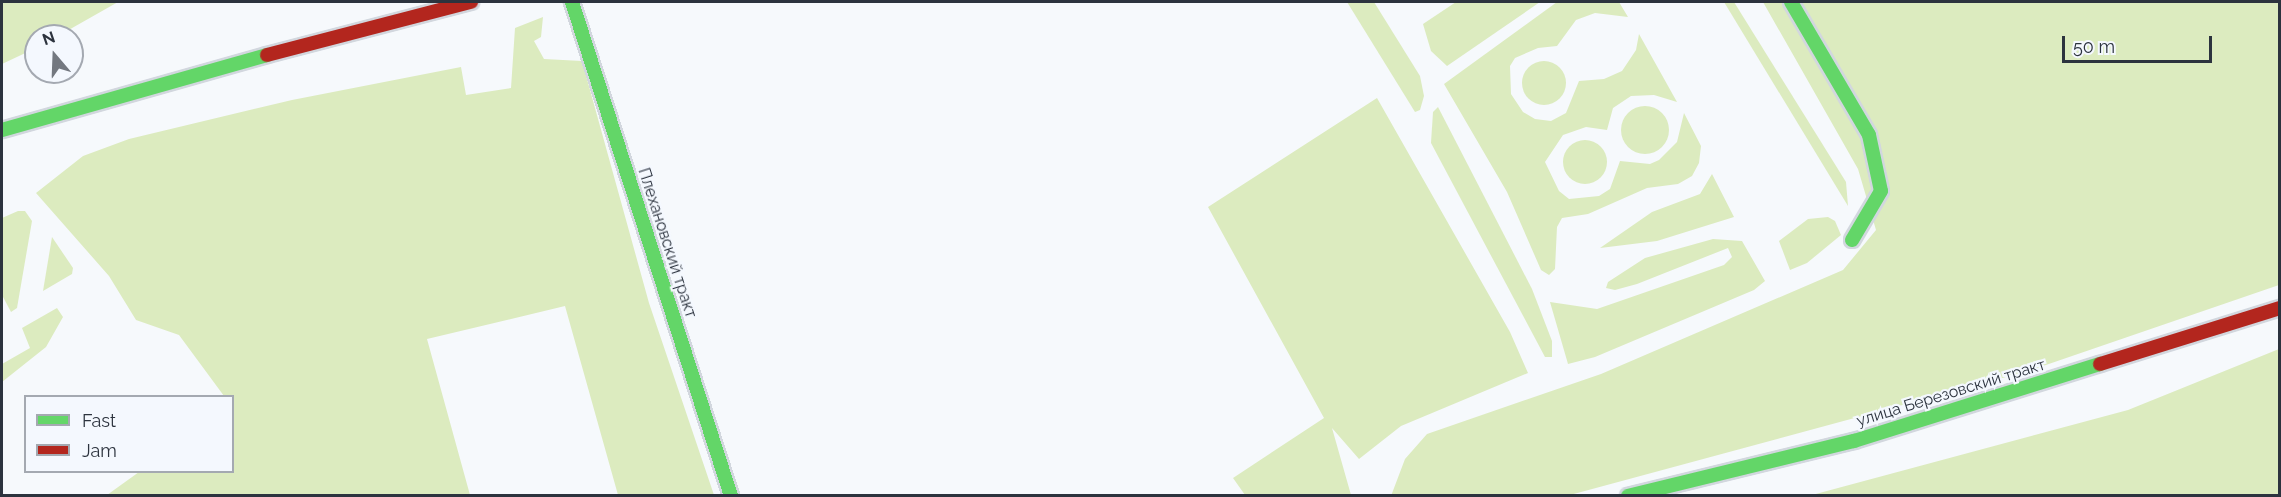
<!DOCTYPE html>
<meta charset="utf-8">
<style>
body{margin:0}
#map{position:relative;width:2281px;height:497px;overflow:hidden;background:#f6f9fc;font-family:Raleway,sans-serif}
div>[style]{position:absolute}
.green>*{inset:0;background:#dcebbf}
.round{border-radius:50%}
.roads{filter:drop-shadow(2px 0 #d2d7de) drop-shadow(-2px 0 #d2d7de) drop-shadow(0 2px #d2d7de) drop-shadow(0 -2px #d2d7de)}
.fast>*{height:14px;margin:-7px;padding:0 7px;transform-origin:7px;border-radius:7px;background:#63d668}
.jam>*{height:14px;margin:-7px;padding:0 7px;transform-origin:7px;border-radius:7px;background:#b3261e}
span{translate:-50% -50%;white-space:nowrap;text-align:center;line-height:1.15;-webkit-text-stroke:4.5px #f4f8fe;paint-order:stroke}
.street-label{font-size:16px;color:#2c333e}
.frame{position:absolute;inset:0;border:3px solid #2c333e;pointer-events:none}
.legend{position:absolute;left:24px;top:395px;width:210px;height:78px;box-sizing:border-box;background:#f4f8fe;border:2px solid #a4a9b1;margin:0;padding:8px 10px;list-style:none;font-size:18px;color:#2c333e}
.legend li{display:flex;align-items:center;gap:12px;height:30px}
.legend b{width:30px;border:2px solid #a4a9b1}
.north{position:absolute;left:24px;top:24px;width:60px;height:60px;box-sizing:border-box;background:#f4f8fe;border:2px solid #a4a9b1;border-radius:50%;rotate:341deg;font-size:16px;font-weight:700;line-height:24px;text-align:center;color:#2c333e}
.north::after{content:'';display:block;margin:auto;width:21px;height:27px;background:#737880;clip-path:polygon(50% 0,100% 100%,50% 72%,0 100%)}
.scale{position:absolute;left:2062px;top:36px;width:150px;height:27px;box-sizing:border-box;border:3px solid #2c333e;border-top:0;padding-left:8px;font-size:18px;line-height:21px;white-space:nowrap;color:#2c333e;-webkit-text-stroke:4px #f4f8fe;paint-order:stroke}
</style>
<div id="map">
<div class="green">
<div style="clip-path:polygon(2px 2px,118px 2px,58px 36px,36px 36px,36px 48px,2px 64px)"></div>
<div style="clip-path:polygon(1347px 2px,1374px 2px,1420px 76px,1424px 96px,1420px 110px,1415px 112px)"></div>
<div style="clip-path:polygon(1456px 2px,1540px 2px,1447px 66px,1431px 51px,1423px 24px)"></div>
<div style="clip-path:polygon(1557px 2px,1619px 2px,1628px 17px,1595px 13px,1576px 20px,1557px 46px,1538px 48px,1515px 58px,1510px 66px,1511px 94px,1523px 112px,1535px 119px,1551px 121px,1566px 113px,1579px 81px,1604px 79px,1622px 71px,1636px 50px,1639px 34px,1677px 102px,1654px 95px,1631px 96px,1613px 108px,1607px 130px,1586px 127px,1563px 135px,1545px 162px,1559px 191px,1569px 199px,1599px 196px,1610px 189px,1620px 161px,1650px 164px,1659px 160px,1677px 142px,1684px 113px,1701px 146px,1699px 163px,1692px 176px,1678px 184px,1647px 188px,1588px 214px,1562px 218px,1557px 227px,1555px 269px,1549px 275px,1541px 270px,1507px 192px,1444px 84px)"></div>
<div style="clip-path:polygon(1724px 2px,1734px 2px,1846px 182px,1848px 206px)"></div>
<div style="clip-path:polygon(1763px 2px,2279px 2px,2279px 285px,2028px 371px,1570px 495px,1391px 496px,1405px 459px,1427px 434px,1601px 374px,1843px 270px,1876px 230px,1858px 169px)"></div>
<div style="clip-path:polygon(543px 17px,541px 37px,534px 41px,544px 59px,582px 61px,649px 303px,714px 495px,618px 495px,565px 306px,427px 339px,470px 495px,107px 495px,139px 472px,232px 472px,232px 396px,224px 396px,179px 335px,136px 320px,109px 276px,36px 193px,83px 156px,129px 139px,292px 100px,461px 67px,466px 95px,511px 88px,515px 28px)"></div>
<div class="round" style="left:1522px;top:61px;width:44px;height:44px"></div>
<div style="clip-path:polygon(1377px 98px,1510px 332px,1528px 373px,1401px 426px,1359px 459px,1332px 428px,1351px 495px,1245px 495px,1233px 478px,1324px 418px,1208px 207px)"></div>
<div class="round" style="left:1621px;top:106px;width:48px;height:48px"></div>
<div style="clip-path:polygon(1438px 107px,1532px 289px,1552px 341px,1552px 357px,1545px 357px,1431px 143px,1433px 112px)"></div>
<div class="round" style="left:1563px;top:140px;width:44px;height:44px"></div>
<div style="clip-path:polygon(1712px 174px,1734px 217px,1657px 241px,1600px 248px,1652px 212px,1700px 194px)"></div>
<div style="clip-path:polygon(18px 211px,25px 211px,32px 221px,17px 308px,11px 312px,2px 295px,2px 218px)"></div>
<div style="clip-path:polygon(1828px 217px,1835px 221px,1841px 235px,1807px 263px,1790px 270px,1779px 241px,1808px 219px)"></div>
<div style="clip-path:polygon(52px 237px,73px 268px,72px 274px,43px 291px)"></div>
<div style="clip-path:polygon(1713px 239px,1742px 241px,1765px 281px,1754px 290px,1595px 357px,1568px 364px,1550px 302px,1597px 309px,1724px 265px,1732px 257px,1728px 248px,1637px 284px,1615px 290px,1606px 288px,1608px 282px,1645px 258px)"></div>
<div style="clip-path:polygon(57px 308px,63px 317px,46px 347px,2px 382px,2px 364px,30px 348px,22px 328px)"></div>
<div style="clip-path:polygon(2279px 349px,2279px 495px,1812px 495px,2128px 410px)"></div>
</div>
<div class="roads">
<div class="fast">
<div style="left:572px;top:2px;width:519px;rotate:72.16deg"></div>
<div style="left:1791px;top:2px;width:154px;rotate:59.6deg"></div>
<div style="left:1869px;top:135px;width:57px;rotate:77.9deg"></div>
<div style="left:1881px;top:191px;width:57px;rotate:120.6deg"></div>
<div style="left:2px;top:130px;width:275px;rotate:-15.8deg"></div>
<div style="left:1628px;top:496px;width:233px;rotate:-13.7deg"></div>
<div style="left:1854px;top:441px;width:258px;rotate:-17.4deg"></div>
</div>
<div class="jam">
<div style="left:267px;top:55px;width:211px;rotate:-14.6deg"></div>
<div style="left:2100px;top:364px;width:189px;rotate:-17.3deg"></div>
</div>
</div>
<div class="street-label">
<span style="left:667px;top:243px;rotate:72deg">Плехановский тракт</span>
<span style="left:1951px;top:393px;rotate:-17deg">улица Березовский тракт</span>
</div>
<div class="frame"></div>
<ul class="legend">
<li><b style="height:8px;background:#63d668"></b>Fast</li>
<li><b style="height:8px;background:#b3261e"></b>Jam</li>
</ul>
<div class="north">N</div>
<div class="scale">50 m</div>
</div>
